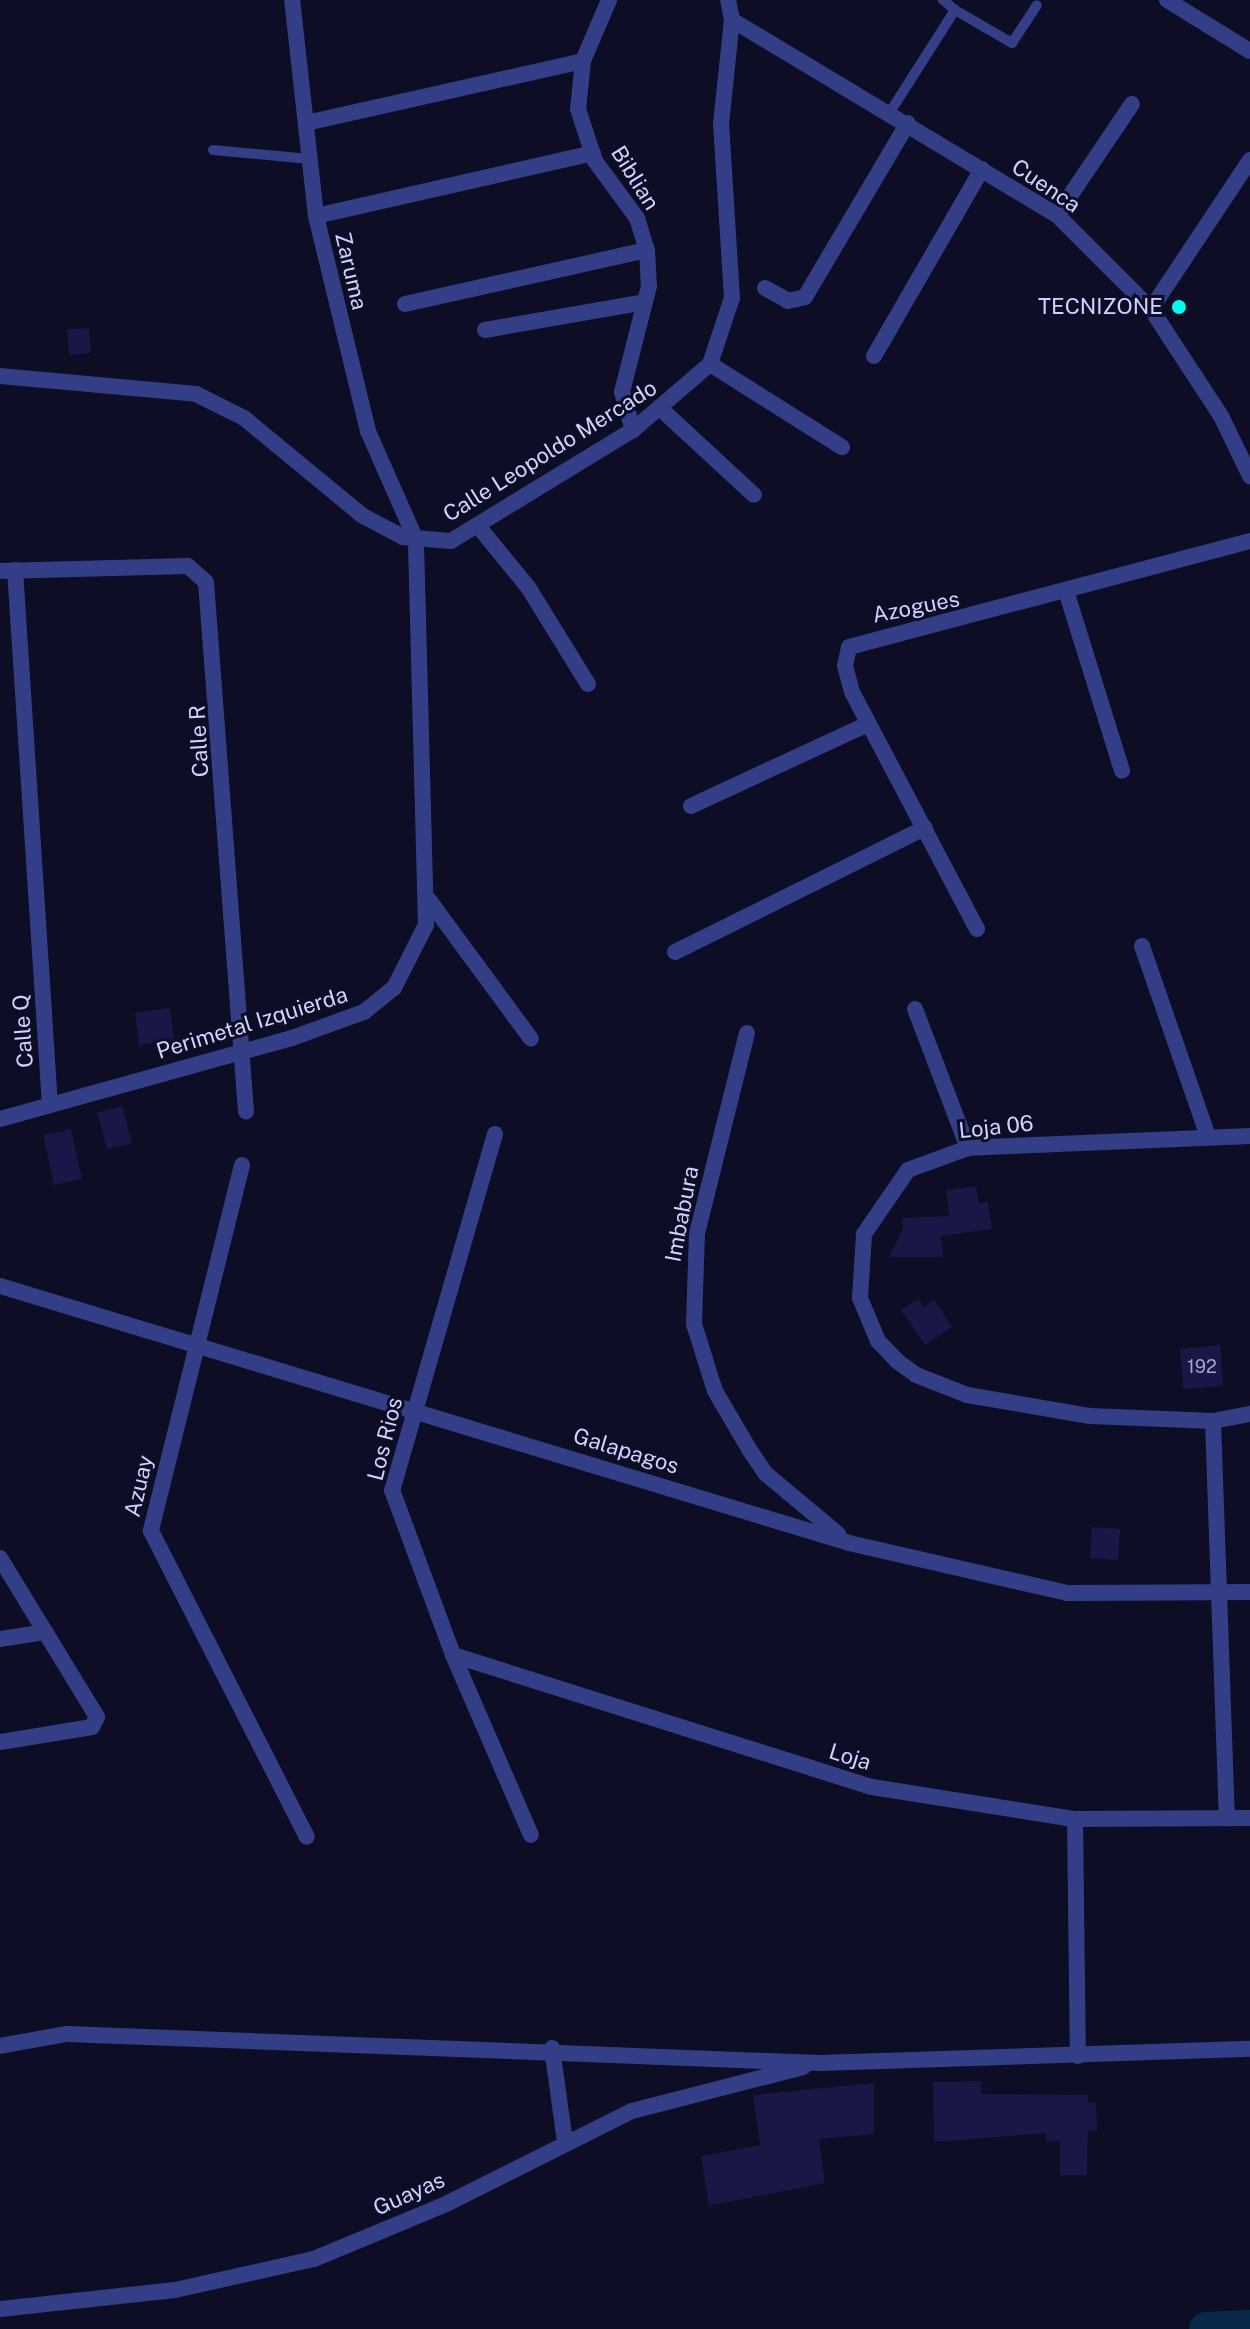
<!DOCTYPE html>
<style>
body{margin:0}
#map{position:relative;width:1250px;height:2329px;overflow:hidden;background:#0d0d25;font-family:"Public Sans",sans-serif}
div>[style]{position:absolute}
.river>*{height:34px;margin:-17px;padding:0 17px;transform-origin:17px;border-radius:17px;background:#082949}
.building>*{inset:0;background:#1a1747}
.lane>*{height:10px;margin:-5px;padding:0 5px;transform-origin:5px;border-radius:5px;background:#343e87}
.street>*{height:16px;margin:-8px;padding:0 8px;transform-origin:8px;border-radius:8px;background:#343e87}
.dots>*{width:22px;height:22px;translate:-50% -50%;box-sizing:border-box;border:4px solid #0d0d25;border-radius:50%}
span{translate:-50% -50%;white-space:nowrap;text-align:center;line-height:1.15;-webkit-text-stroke:6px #0d0d25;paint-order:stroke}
.number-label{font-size:18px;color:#a3a3d1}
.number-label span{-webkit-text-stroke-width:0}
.street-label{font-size:22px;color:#d1d2ff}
.poi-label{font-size:22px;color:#d1d2ff}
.right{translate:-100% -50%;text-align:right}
</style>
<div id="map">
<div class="river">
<div style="left:1206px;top:2329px;width:44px;rotate:-2.6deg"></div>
</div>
<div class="building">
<div style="clip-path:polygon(89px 328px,91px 353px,69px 355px,67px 329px)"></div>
<div style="clip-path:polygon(170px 1008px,174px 1039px,139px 1045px,135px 1012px)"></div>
<div style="clip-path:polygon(122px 1106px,132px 1143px,107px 1149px,97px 1113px)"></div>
<div style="clip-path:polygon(71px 1129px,82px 1179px,54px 1185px,43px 1135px)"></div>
<div style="clip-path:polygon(976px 1186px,979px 1203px,988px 1202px,992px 1229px,941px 1236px,943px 1257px,889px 1257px,903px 1229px,902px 1218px,949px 1216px,946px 1190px)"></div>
<div style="clip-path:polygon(918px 1299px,924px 1307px,934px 1300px,952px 1327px,925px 1345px,901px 1310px)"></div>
<div style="clip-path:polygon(1220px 1345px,1223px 1386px,1183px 1389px,1180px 1349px)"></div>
<div style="clip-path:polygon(1092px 1527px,1120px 1529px,1118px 1560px,1090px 1558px)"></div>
<div style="clip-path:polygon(981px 2081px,981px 2094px,1088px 2095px,1089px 2103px,1096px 2102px,1097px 2130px,1088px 2131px,1087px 2175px,1060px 2175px,1060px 2141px,1046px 2142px,1046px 2133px,934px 2142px,933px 2082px)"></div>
<div style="clip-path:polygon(874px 2083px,874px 2134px,819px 2139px,825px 2183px,709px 2206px,701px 2156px,760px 2145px,753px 2095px)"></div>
</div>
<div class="lane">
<div style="left:955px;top:10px;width:66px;rotate:30.1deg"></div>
<div style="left:1012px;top:43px;width:45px;rotate:-56.7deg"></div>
<div style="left:890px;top:112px;width:121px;rotate:-57.5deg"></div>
<div style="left:955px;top:10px;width:16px;rotate:-140deg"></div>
<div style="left:213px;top:150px;width:97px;rotate:5.3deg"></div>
</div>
<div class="street">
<div style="left:609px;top:0;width:66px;rotate:113.1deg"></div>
<div style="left:583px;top:61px;width:48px;rotate:95.9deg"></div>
<div style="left:578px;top:109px;width:55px;rotate:71.9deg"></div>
<div style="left:595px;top:161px;width:71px;rotate:53.6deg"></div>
<div style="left:637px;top:218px;width:34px;rotate:73deg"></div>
<div style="left:647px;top:250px;width:36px;rotate:87deg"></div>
<div style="left:649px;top:286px;width:109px;rotate:104.3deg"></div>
<div style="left:622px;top:392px;width:40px;rotate:74deg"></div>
<div style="left:1167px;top:0;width:97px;rotate:31.6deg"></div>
<div style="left:732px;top:20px;width:379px;rotate:31deg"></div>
<div style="left:1057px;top:215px;width:133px;rotate:45deg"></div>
<div style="left:1151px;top:309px;width:128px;rotate:56.8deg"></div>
<div style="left:1221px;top:416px;width:67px;rotate:64.2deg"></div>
<div style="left:306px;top:123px;width:284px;rotate:-12.6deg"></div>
<div style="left:1057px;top:215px;width:134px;rotate:-56deg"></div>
<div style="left:316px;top:216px;width:284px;rotate:-12.8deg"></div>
<div style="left:765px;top:288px;width:26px;rotate:29deg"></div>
<div style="left:788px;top:301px;width:17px;rotate:-13deg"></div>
<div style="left:805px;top:297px;width:202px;rotate:-59.4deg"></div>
<div style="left:405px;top:304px;width:248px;rotate:-12.6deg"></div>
<div style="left:1151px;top:309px;width:179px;rotate:-56.4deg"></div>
<div style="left:485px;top:330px;width:162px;rotate:-9.9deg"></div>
<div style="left:874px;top:356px;width:216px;rotate:-60deg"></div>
<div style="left:710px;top:364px;width:156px;rotate:32.2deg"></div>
<div style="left:0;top:376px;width:197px;rotate:5.2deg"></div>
<div style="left:196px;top:394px;width:54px;rotate:26.6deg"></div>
<div style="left:244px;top:418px;width:154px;rotate:39.5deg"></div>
<div style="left:363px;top:516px;width:45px;rotate:27.7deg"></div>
<div style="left:403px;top:537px;width:48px;rotate:4.8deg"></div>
<div style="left:451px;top:541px;width:213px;rotate:-31.4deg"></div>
<div style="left:633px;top:430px;width:101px;rotate:-40.6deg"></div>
<div style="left:710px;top:364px;width:70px;rotate:-71.6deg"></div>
<div style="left:732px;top:298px;width:174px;rotate:-93.6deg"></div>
<div style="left:721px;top:124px;width:105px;rotate:-84deg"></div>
<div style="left:732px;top:20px;width:20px;rotate:-101deg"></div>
<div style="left:662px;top:410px;width:125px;rotate:42.7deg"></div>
<div style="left:478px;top:526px;width:79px;rotate:50.7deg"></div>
<div style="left:528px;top:587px;width:114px;rotate:58.3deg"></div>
<div style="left:15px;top:570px;width:536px;rotate:86.26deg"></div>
<div style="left:0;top:571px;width:188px;rotate:-1.5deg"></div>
<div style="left:188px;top:566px;width:24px;rotate:42deg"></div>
<div style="left:206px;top:582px;width:531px;rotate:85.68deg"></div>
<div style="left:1067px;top:594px;width:185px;rotate:72.7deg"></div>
<div style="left:691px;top:806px;width:195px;rotate:-24.9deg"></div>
<div style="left:429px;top:900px;width:172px;rotate:53.7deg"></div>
<div style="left:977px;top:929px;width:268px;rotate:-117.8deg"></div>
<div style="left:852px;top:692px;width:27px;rotate:-105deg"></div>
<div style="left:845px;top:666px;width:19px;rotate:-78deg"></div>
<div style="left:849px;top:647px;width:415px;rotate:-14.8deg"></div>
<div style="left:1142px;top:946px;width:202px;rotate:70.9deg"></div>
<div style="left:675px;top:952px;width:279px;rotate:-26.4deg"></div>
<div style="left:915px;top:1009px;width:149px;rotate:69.1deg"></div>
<div style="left:747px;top:1033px;width:206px;rotate:104deg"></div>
<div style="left:697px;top:1233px;width:91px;rotate:91.9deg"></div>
<div style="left:694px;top:1324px;width:70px;rotate:72.6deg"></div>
<div style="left:715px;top:1391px;width:67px;rotate:59.6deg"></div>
<div style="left:749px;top:1449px;width:30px;rotate:56deg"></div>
<div style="left:766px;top:1474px;width:94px;rotate:39.8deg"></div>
<div style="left:0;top:1119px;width:303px;rotate:-15.5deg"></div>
<div style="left:292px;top:1038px;width:77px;rotate:-19.9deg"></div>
<div style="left:364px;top:1012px;width:38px;rotate:-39deg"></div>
<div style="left:394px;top:988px;width:71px;rotate:-63.1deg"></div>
<div style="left:426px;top:925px;width:385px;rotate:-91.5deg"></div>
<div style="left:416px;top:540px;width:119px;rotate:-113.8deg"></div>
<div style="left:368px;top:431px;width:221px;rotate:-103.6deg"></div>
<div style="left:316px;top:216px;width:217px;rotate:-96.3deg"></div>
<div style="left:495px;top:1134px;width:371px;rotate:106.1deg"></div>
<div style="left:392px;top:1490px;width:176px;rotate:69.7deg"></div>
<div style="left:453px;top:1655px;width:196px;rotate:66.6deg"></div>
<div style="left:1250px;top:1136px;width:282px;rotate:177.6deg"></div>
<div style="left:968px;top:1148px;width:64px;rotate:159.9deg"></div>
<div style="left:908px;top:1170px;width:78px;rotate:124.5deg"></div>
<div style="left:864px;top:1234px;width:64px;rotate:93.6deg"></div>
<div style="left:860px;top:1298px;width:47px;rotate:67.3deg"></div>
<div style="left:878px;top:1341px;width:28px;rotate:46deg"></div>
<div style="left:897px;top:1361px;width:24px;rotate:36deg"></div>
<div style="left:916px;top:1375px;width:55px;rotate:21.4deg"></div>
<div style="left:967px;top:1395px;width:125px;rotate:9.7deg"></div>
<div style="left:1090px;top:1416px;width:123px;rotate:2.3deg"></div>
<div style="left:1213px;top:1421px;width:38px;rotate:-11deg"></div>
<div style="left:242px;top:1165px;width:377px;rotate:104deg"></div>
<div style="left:151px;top:1531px;width:343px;rotate:63deg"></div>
<div style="left:0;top:1286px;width:887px;rotate:16.84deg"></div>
<div style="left:849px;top:1543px;width:224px;rotate:12.9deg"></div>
<div style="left:1067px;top:1593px;width:183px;rotate:-0.3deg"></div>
<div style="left:1213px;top:1421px;width:397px;rotate:88deg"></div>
<div style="left:0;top:1558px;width:186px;rotate:58.6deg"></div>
<div style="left:97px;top:1717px;width:11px;rotate:117deg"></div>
<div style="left:92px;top:1727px;width:93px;rotate:170.7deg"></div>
<div style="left:0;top:1639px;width:46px;rotate:-8.8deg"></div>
<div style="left:453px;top:1655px;width:439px;rotate:17.5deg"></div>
<div style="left:872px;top:1787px;width:206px;rotate:9deg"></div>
<div style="left:1075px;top:1819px;width:175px;rotate:-0.3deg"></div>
<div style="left:1075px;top:1819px;width:237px;rotate:89.3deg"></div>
<div style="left:0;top:2046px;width:68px;rotate:-10.2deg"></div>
<div style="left:67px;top:2034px;width:754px;rotate:2.21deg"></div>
<div style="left:820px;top:2063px;width:430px;rotate:-1.9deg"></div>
<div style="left:552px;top:2048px;width:95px;rotate:82.1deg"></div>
<div style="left:0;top:2309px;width:176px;rotate:-6.2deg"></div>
<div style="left:175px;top:2290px;width:142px;rotate:-12.6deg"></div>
<div style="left:314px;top:2259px;width:143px;rotate:-22.6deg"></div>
<div style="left:446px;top:2204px;width:208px;rotate:-26.6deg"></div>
<div style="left:632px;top:2111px;width:177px;rotate:-14.4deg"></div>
</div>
<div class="dots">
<div style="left:1179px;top:307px;background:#00fcf0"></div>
</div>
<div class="number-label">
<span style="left:1202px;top:1367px">192</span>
</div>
<div class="street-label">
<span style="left:635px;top:178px;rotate:58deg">Biblian</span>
<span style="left:1046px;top:186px;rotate:34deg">Cuenca</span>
<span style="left:351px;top:271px;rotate:77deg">Zaruma</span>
<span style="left:550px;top:451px;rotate:-32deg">Calle Leopoldo Mercado</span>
<span style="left:916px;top:607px;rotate:-11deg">Azogues</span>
<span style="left:199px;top:741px;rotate:-93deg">Calle R</span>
<span style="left:252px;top:1023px;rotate:-17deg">Perimetal Izquierda</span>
<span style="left:23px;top:1031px;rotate:-94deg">Calle Q</span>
<span style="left:996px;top:1127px;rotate:-6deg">Loja 06</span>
<span style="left:682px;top:1214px;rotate:-79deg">Imbabura</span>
<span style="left:385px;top:1439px;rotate:-76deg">Los Rios</span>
<span style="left:626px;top:1451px;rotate:17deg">Galapagos</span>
<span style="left:139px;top:1486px;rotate:-77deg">Azuay</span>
<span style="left:850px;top:1757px;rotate:17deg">Loja</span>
<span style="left:409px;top:2194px;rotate:-24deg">Guayas</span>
</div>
<div class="poi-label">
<span class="right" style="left:1163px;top:307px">TECNIZONE</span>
</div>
</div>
